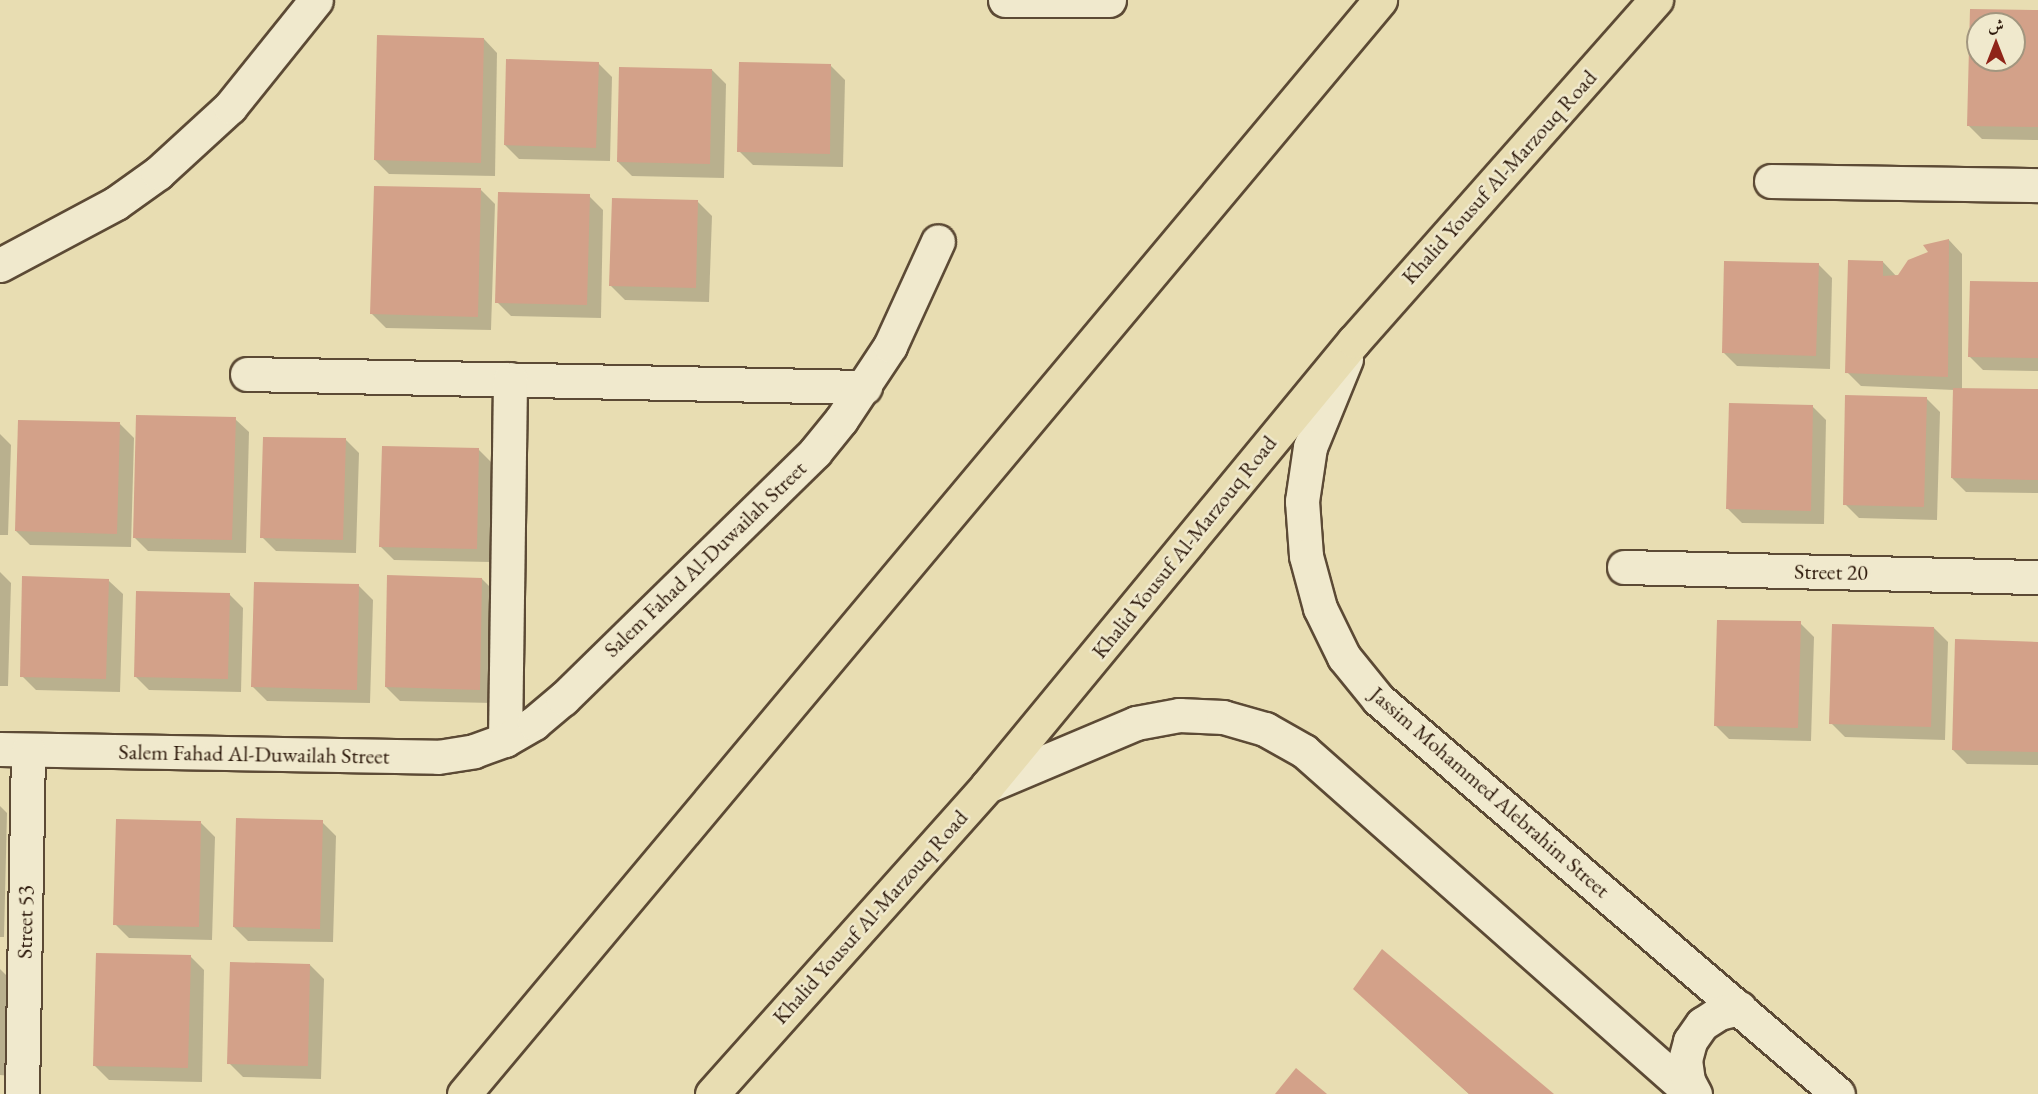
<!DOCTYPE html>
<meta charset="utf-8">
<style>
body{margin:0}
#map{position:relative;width:2038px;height:1094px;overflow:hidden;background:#e8ddb2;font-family:"EB Garamond",Amiri,serif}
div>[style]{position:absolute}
.shadow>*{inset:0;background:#0003}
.building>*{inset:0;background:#d3a189}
.roads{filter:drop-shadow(2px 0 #5c4a35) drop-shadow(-2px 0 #5c4a35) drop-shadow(0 2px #5c4a35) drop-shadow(0 -2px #5c4a35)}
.street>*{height:33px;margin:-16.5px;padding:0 16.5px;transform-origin:16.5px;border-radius:16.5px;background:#f0e9cd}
.secondary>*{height:33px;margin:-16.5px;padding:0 16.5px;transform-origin:16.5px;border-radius:16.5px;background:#f0e9cd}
.primary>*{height:33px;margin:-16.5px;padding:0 16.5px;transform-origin:16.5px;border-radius:16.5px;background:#e8ddb2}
span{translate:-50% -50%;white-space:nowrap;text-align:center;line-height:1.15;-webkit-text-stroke:5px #f0e9cd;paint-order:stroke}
.street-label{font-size:22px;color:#2d190b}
.north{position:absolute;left:1966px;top:12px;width:60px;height:60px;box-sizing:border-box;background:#f0e9cd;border:2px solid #a2967f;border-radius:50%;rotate:0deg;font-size:16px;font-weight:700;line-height:24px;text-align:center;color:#2d190b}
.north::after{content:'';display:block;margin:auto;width:21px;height:27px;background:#8f2418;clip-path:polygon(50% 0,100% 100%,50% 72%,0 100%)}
</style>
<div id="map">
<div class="shadow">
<div style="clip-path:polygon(evenodd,1972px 10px,2038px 12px,2038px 140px,1982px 139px,1968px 125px,1972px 10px,1978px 24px,2014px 24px,2014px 60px,1978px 60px,1978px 24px)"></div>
<div style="clip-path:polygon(484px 39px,497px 53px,495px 176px,389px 174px,375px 160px)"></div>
<div style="clip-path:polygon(598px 63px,612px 77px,610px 161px,519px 159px,505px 145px)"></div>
<div style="clip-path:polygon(831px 66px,845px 80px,843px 167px,753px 165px,739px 151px)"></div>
<div style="clip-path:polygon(712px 70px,726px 84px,724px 178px,632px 176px,618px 162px)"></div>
<div style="clip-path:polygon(481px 190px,495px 204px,491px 330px,386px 328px,372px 314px)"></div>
<div style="clip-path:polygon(589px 196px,603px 210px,601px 318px,511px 316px,497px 302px)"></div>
<div style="clip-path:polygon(698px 202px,712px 216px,709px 302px,625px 300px,611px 286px)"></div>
<div style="clip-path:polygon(1949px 240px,1962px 254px,1962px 389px,2038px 391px,2038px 493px,1966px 492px,1952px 478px,1954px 390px,1861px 386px,1847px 372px,1883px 262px,1898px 278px)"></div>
<div style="clip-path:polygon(1818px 264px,1832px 278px,1830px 369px,1737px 366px,1723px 352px)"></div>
<div style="clip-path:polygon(2038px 284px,2038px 371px,1983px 370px,1969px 356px)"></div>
<div style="clip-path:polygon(1926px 398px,1940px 412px,1937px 520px,1859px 518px,1845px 504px)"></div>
<div style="clip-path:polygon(1812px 406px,1826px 420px,1824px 524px,1742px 523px,1728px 509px)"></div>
<div style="clip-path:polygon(235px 419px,249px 432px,246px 553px,148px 551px,134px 537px)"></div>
<div style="clip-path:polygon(120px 424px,134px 438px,131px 547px,30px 545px,16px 531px)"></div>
<div style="clip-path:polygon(0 434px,11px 445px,8px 535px,0 535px)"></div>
<div style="clip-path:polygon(345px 439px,359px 453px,356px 553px,276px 551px,262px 537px)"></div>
<div style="clip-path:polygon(478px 449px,492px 463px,490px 562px,394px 560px,380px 546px)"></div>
<div style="clip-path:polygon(0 572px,11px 583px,8px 686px,0 686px)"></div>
<div style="clip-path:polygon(482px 579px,496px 593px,493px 703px,400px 701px,386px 687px)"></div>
<div style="clip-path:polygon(109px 581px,123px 594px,120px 692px,36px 690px,22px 676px)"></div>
<div style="clip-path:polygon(359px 586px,373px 600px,370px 703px,267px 701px,253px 687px)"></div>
<div style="clip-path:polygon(229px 594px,243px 608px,241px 692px,149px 690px,135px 676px)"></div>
<div style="clip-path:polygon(1800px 623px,1814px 637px,1811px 741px,1729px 739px,1715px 725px)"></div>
<div style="clip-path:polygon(1934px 628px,1948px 642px,1945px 740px,1845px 737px,1831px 723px)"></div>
<div style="clip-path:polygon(2038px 643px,2038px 765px,1967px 764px,1953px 750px)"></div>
<div style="clip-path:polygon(0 806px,7px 813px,4px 937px,0 937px)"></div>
<div style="clip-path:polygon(322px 822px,336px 836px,333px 942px,248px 941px,234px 927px)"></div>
<div style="clip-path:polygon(201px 823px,215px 837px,212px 940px,129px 938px,115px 924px)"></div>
<div style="clip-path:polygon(190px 956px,204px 970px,202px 1082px,109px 1080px,95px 1066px)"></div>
<div style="clip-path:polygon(310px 965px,324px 979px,321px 1079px,243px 1077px,229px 1063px)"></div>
<div style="clip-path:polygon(0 969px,13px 982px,11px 1076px,0 1075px)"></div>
<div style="clip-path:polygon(1355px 989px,1551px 1094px,1469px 1094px)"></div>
</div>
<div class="building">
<div style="clip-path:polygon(evenodd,1970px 9px,2038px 10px,2038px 127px,1967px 126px,1970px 9px,1978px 24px,2014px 24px,2014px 60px,1978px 60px,1978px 24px)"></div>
<div style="clip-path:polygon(377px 35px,484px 38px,481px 163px,374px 160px)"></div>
<div style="clip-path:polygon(506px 59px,599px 62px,596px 148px,504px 145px)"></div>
<div style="clip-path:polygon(739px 62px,831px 64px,830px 154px,737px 152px)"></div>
<div style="clip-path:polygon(619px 67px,712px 69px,710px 164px,617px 162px)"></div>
<div style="clip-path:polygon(374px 186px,481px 188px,478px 317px,370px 314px)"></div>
<div style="clip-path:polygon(498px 192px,590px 194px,587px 305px,495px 303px)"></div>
<div style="clip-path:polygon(612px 198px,698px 200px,696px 288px,609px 286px)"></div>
<div style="clip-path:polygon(1949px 239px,1948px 377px,1845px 373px,1848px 260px,1883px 261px,1883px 276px,1898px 275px,1908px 260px,1928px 252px,1923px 245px)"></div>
<div style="clip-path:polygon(1724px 261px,1819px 263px,1816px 356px,1722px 353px)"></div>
<div style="clip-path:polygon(1970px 281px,2038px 282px,2038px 358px,1968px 357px)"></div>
<div style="clip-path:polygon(1953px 388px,2038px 389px,2038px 480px,1951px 478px)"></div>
<div style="clip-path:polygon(1845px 395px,1927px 397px,1924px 507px,1843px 505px)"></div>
<div style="clip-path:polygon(1729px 403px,1813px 405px,1811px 511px,1726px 509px)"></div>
<div style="clip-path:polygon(136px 415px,236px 417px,232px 540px,133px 538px)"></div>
<div style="clip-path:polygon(18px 420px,120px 422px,117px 534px,15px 531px)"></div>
<div style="clip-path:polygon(263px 437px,346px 438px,343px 540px,260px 538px)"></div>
<div style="clip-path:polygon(382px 446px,479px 448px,477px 549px,379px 547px)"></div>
<div style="clip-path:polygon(387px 575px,482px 578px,480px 690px,385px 687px)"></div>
<div style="clip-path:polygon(22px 576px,109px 579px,106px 679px,20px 677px)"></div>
<div style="clip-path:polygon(254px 582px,359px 584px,357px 690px,251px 687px)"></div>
<div style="clip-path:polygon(136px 591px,230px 593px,228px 679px,134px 677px)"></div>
<div style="clip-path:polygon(1717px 620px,1801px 621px,1798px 728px,1714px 726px)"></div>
<div style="clip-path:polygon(1832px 624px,1934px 627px,1931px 727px,1829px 724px)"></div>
<div style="clip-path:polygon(1955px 639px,2038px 642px,2038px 752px,1952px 750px)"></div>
<div style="clip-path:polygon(236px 818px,323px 820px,320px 929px,233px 927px)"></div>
<div style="clip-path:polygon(116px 819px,201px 821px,199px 927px,113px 925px)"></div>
<div style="clip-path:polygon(1382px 949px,1554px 1094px,1469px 1094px,1353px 989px)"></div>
<div style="clip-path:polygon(96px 953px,191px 955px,188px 1068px,93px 1066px)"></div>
<div style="clip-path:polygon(230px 962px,310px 964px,308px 1066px,227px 1064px)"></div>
<div style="clip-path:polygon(1296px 1068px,1327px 1094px,1275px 1094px)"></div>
</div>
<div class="roads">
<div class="street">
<div style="left:1005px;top:0;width:104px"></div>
<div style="left:1771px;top:181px;width:267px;rotate:0.9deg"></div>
<div style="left:0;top:265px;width:132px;rotate:-28.1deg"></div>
<div style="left:116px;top:203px;width:52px;rotate:-35.5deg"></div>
<div style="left:158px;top:173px;width:98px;rotate:-42.5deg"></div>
<div style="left:230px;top:107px;width:137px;rotate:-51.2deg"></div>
<div style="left:247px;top:374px;width:618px;rotate:1.21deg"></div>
<div style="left:1624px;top:567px;width:414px;rotate:1.4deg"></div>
<div style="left:505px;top:740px;width:361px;rotate:-89.2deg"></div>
<div style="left:0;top:749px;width:438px;rotate:1deg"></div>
<div style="left:438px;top:757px;width:36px;rotate:-9deg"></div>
<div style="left:474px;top:751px;width:33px;rotate:-20deg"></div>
<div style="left:505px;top:740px;width:34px;rotate:-30deg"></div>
<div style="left:534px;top:723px;width:38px;rotate:-40deg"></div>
<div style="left:563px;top:699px;width:353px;rotate:-44.4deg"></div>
<div style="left:815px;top:452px;width:41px;rotate:-50.9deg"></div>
<div style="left:841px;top:420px;width:89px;rotate:-56.5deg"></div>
<div style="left:890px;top:346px;width:115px;rotate:-65.4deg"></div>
<div style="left:22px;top:1094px;width:344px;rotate:-89deg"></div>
</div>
<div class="secondary">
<div style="left:1346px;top:359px;width:95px;rotate:112.2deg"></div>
<div style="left:1310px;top:447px;width:55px;rotate:98.4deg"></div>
<div style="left:1302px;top:501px;width:55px;rotate:85.8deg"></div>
<div style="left:1306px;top:556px;width:54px;rotate:74.9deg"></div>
<div style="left:1320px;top:608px;width:55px;rotate:63.9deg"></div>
<div style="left:1344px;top:657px;width:54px;rotate:51deg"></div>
<div style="left:1378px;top:699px;width:606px;rotate:40.65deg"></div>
<div style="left:987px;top:786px;width:162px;rotate:-22.9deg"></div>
<div style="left:1136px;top:723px;width:44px;rotate:-10.5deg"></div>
<div style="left:1179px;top:715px;width:44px;rotate:2.6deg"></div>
<div style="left:1223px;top:717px;width:44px;rotate:15.9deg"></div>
<div style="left:1265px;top:729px;width:45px;rotate:29.4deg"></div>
<div style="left:1304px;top:751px;width:518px;rotate:41.48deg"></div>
<div style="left:1695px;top:1094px;width:15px;rotate:-118deg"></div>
<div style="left:1688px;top:1081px;width:21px;rotate:-98deg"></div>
<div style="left:1685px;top:1060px;width:20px;rotate:-75deg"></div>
<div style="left:1690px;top:1041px;width:21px;rotate:-55deg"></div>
<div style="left:1702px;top:1024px;width:20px;rotate:-33deg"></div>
<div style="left:1719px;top:1013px;width:21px;rotate:-14deg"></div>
</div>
<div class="primary">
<div style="left:464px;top:1094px;width:1427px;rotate:-50.06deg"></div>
<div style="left:712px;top:1094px;width:413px;rotate:-48.2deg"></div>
<div style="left:987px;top:786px;width:577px;rotate:-50.49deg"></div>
<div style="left:1354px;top:341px;width:456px;rotate:-48.5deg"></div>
</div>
</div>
<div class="street-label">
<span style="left:1499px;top:177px;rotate:-48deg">Khalid Yousuf Al-Marzouq Road</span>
<span style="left:1184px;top:547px;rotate:-51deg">Khalid Yousuf Al-Marzouq Road</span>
<span style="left:705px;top:559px;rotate:-44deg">Salem Fahad Al-Duwailah Street</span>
<span style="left:1831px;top:572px;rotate:1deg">Street 20</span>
<span style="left:254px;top:754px;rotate:1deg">Salem Fahad Al-Duwailah Street</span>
<span style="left:1490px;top:792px;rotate:41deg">Jassim Mohammed Alebrahim Street</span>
<span style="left:870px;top:917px;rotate:-48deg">Khalid Yousuf Al-Marzouq Road</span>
<span style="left:25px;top:922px;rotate:-89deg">Street 53</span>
</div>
<div class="north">ش</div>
</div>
